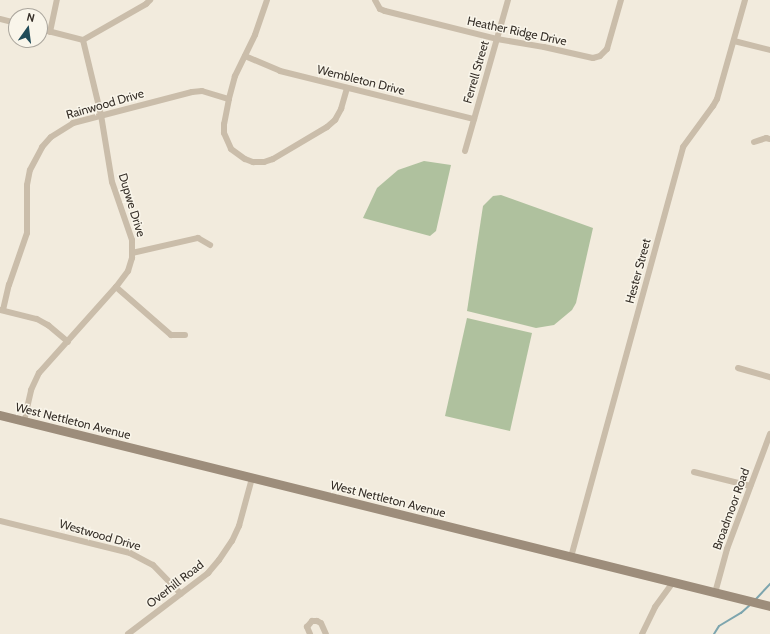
<!DOCTYPE html>
<style>
body{margin:0}
#map{position:relative;width:770px;height:634px;overflow:hidden;background:#f2ebdd;font-family:Cabin,sans-serif}
div>[style]{position:absolute}
.green>*{inset:0;background:#afc19e}
.stream>*{height:2px;margin:-1px;padding:0 1px;transform-origin:1px;border-radius:1px;background:#7da5ae}
.street>*{height:6px;margin:-3px;padding:0 3px;transform-origin:3px;border-radius:3px;background:#cabdaa}
.secondary>*{height:9px;margin:-4.5px;padding:0 4.5px;transform-origin:4.5px;border-radius:4.5px;background:#9d8d7b}
span{translate:-50% -50%;white-space:nowrap;text-align:center;line-height:1.15;-webkit-text-stroke:3px #f9f5ea;paint-order:stroke}
.street-label{font-size:12px;color:#373029}
.north{position:absolute;left:8px;top:8px;width:40px;height:40px;box-sizing:border-box;background:#f9f5ea;border:1px solid #aba69d;border-radius:50%;rotate:14deg;font-size:11px;font-weight:700;line-height:16px;text-align:center;color:#373029}
.north::after{content:'';display:block;margin:auto;width:14px;height:18px;background:#204b58;clip-path:polygon(50% 0,100% 100%,50% 72%,0 100%)}
</style>
<div id="map">
<div class="green">
<div style="clip-path:polygon(424px 161px,451px 165px,436px 231px,430px 236px,363px 218px,377px 188px,398px 170px)"></div>
<div style="clip-path:polygon(501px 195px,593px 228px,576px 303px,572px 310px,554px 325px,536px 328px,467px 311px,483px 206px,493px 196px)"></div>
<div style="clip-path:polygon(467px 318px,532px 333px,510px 431px,445px 416px)"></div>
</div>
<div class="stream">
<div style="left:756px;top:599px;width:21px;rotate:-47deg"></div>
<div style="left:714px;top:634px;width:9px;rotate:-58deg"></div>
<div style="left:719px;top:626px;width:26px;rotate:-31deg"></div>
<div style="left:741px;top:613px;width:12px;rotate:-42deg"></div>
</div>
<div class="street">
<div style="left:267px;top:0;width:37px;rotate:109deg"></div>
<div style="left:255px;top:35px;width:46px;rotate:116deg"></div>
<div style="left:235px;top:76px;width:24px;rotate:105deg"></div>
<div style="left:229px;top:99px;width:25px;rotate:101deg"></div>
<div style="left:224px;top:124px;width:9px;rotate:90deg"></div>
<div style="left:224px;top:133px;width:17px;rotate:66deg"></div>
<div style="left:231px;top:149px;width:17px;rotate:36deg"></div>
<div style="left:245px;top:159px;width:9px;rotate:21deg"></div>
<div style="left:253px;top:162px;width:11px"></div>
<div style="left:264px;top:162px;width:9px;rotate:-18deg"></div>
<div style="left:273px;top:159px;width:63px;rotate:-30.7deg"></div>
<div style="left:327px;top:127px;width:11px;rotate:-41deg"></div>
<div style="left:335px;top:120px;width:13px;rotate:-61deg"></div>
<div style="left:341px;top:109px;width:22px;rotate:-74deg"></div>
<div style="left:375px;top:0;width:10px;rotate:61deg"></div>
<div style="left:380px;top:9px;width:5px;rotate:22deg"></div>
<div style="left:385px;top:11px;width:115px;rotate:14deg"></div>
<div style="left:497px;top:39px;width:48px;rotate:9.7deg"></div>
<div style="left:544px;top:47px;width:50px;rotate:12.7deg"></div>
<div style="left:593px;top:58px;width:7px;rotate:-16deg"></div>
<div style="left:600px;top:56px;width:10px;rotate:-45deg"></div>
<div style="left:607px;top:49px;width:51px;rotate:-74.1deg"></div>
<div style="left:0;top:19px;width:16px;rotate:14deg"></div>
<div style="left:40px;top:29px;width:44px;rotate:14.3deg"></div>
<div style="left:50px;top:32px;width:33px;rotate:-78deg"></div>
<div style="left:83px;top:40px;width:73px;rotate:-29.7deg"></div>
<div style="left:146px;top:4px;width:6px;rotate:-45deg"></div>
<div style="left:734px;top:41px;width:37px;rotate:14deg"></div>
<div style="left:245px;top:56px;width:38px;rotate:23deg"></div>
<div style="left:280px;top:71px;width:200px;rotate:13.9deg"></div>
<div style="left:754px;top:142px;width:13px;rotate:-18deg"></div>
<div style="left:766px;top:138px;width:4px;rotate:14deg"></div>
<div style="left:465px;top:151px;width:157px;rotate:-74.1deg"></div>
<div style="left:132px;top:253px;width:68px;rotate:-12.8deg"></div>
<div style="left:198px;top:238px;width:14px;rotate:30deg"></div>
<div style="left:116px;top:287px;width:73px;rotate:41.1deg"></div>
<div style="left:171px;top:335px;width:14px"></div>
<div style="left:0;top:310px;width:38px;rotate:14deg"></div>
<div style="left:37px;top:319px;width:13px;rotate:29deg"></div>
<div style="left:48px;top:325px;width:26px;rotate:40deg"></div>
<div style="left:3px;top:310px;width:26px;rotate:-77deg"></div>
<div style="left:9px;top:285px;width:55px;rotate:-70.9deg"></div>
<div style="left:27px;top:233px;width:48px;rotate:-90deg"></div>
<div style="left:27px;top:185px;width:15px;rotate:-79deg"></div>
<div style="left:30px;top:170px;width:26px;rotate:-62deg"></div>
<div style="left:42px;top:147px;width:13px;rotate:-48deg"></div>
<div style="left:51px;top:137px;width:26px;rotate:-32deg"></div>
<div style="left:73px;top:123px;width:123px;rotate:-14.6deg"></div>
<div style="left:192px;top:92px;width:10px;rotate:-6deg"></div>
<div style="left:202px;top:91px;width:28px;rotate:17deg"></div>
<div style="left:738px;top:368px;width:33px;rotate:16deg"></div>
<div style="left:24px;top:421px;width:32px;rotate:-77deg"></div>
<div style="left:31px;top:390px;width:19px;rotate:-65deg"></div>
<div style="left:39px;top:373px;width:115px;rotate:-48.2deg"></div>
<div style="left:116px;top:287px;width:20px;rotate:-53deg"></div>
<div style="left:128px;top:271px;width:14px;rotate:-73deg"></div>
<div style="left:132px;top:258px;width:18px;rotate:-90deg"></div>
<div style="left:132px;top:240px;width:61px;rotate:-109deg"></div>
<div style="left:112px;top:182px;width:68px;rotate:-99.3deg"></div>
<div style="left:101px;top:115px;width:77px;rotate:-103.5deg"></div>
<div style="left:694px;top:472px;width:58px;rotate:14deg"></div>
<div style="left:0;top:521px;width:134px;rotate:13.8deg"></div>
<div style="left:130px;top:553px;width:26px;rotate:28deg"></div>
<div style="left:153px;top:565px;width:40px;rotate:46deg"></div>
<div style="left:571px;top:557px;width:425px;rotate:-74.7deg"></div>
<div style="left:683px;top:147px;width:51px;rotate:-53.8deg"></div>
<div style="left:713px;top:106px;width:8px;rotate:-60deg"></div>
<div style="left:717px;top:99px;width:103px;rotate:-74.2deg"></div>
<div style="left:715px;top:593px;width:46px;rotate:-74.7deg"></div>
<div style="left:727px;top:549px;width:123px;rotate:-69.5deg"></div>
<div style="left:128px;top:634px;width:101px;rotate:-37.3deg"></div>
<div style="left:208px;top:573px;width:17px;rotate:-50deg"></div>
<div style="left:219px;top:560px;width:23px;rotate:-56deg"></div>
<div style="left:232px;top:541px;width:17px;rotate:-65deg"></div>
<div style="left:239px;top:526px;width:50px;rotate:-74.8deg"></div>
<div style="left:310px;top:634px;width:8px;rotate:-113deg"></div>
<div style="left:307px;top:627px;width:8px;rotate:-50deg"></div>
<div style="left:312px;top:621px;width:5px"></div>
<div style="left:317px;top:621px;width:4px;rotate:27deg"></div>
<div style="left:321px;top:623px;width:12px;rotate:66deg"></div>
<div style="left:642px;top:634px;width:30px;rotate:-64deg"></div>
<div style="left:655px;top:607px;width:31px;rotate:-54deg"></div>
</div>
<div class="secondary">
<div style="left:0;top:415px;width:793px;rotate:13.93deg"></div>
</div>
<div class="street-label">
<span style="left:517px;top:31px;rotate:12deg">Heather Ridge Drive</span>
<span style="left:476px;top:72px;rotate:-74deg">Ferrell Street</span>
<span style="left:361px;top:80px;rotate:14deg">Wembleton Drive</span>
<span style="left:105px;top:104px;rotate:-16deg">Rainwood Drive</span>
<span style="left:132px;top:205px;rotate:73deg">Dupwe Drive</span>
<span style="left:638px;top:271px;rotate:-75deg">Hester Street</span>
<span style="left:73px;top:421px;rotate:14deg">West Nettleton Avenue</span>
<span style="left:388px;top:499px;rotate:14deg">West Nettleton Avenue</span>
<span style="left:731px;top:509px;rotate:-70deg">Broadmoor Road</span>
<span style="left:100px;top:535px;rotate:16deg">Westwood Drive</span>
<span style="left:175px;top:584px;rotate:-38deg">Overhill Road</span>
</div>
<div class="north">N</div>
</div>
